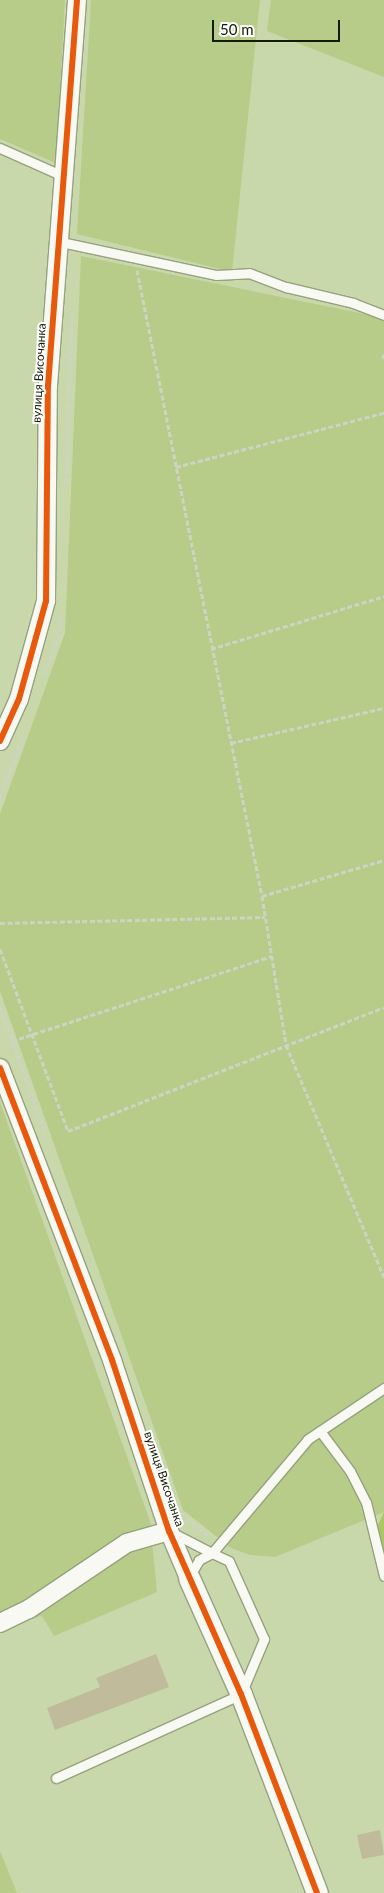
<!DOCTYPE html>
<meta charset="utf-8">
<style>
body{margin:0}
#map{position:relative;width:384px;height:1893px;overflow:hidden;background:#c9d8ab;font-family:Lato,sans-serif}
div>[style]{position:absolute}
.green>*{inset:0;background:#b6cc88}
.forest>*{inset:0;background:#acc666}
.building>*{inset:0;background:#c0bb9b}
.path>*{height:3px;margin-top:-1.5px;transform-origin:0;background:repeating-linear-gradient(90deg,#ced4c4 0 5px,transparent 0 7.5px)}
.roads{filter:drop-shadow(1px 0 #96a17e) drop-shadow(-1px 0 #96a17e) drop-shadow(0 1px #96a17e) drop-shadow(0 -1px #96a17e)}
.service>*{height:9px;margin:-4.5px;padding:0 4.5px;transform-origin:4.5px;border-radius:4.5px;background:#f7f9f2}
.minor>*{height:18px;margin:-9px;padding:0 9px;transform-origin:9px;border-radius:9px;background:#f7f9f2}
.tertiary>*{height:21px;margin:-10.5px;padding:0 10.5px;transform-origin:10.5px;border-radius:10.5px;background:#f7f9f2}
.cycleway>*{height:6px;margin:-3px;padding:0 3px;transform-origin:3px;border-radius:3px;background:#e8590c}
span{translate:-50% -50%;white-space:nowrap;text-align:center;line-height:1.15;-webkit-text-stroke:4px #fefefe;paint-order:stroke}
.street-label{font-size:12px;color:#131c00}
.scale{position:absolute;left:212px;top:20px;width:128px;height:22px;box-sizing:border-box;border:2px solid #131c00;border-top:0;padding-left:6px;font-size:15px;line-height:18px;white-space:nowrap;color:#131c00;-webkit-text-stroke:4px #fefefe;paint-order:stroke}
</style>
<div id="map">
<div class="green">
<div style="clip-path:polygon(0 0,65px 0,56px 163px,0 139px)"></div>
<div style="clip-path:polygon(91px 0,260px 0,232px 272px,77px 234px)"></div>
<div style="clip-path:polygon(271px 0,384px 0,384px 77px,267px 31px)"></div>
<div style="clip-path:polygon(81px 256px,384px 318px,384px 1512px,275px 1557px,250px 1555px,231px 1548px,183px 1510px,0 991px,0 814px,65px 633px)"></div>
<div style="clip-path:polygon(0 1102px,150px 1521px,157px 1592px,54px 1636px,42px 1616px,0 1626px)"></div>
<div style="clip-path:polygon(0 1851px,17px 1893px,0 1893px)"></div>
</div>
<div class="forest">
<div style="clip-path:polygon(384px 1512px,384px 1561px,376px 1529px)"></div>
</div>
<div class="building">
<div style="clip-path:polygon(156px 1654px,169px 1687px,55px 1730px,47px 1708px,100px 1687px,96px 1678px)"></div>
<div style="clip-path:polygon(380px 1830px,384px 1855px,362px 1859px,357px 1835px)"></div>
</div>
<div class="path">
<div style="left:137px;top:270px;width:638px;rotate:78.71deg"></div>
<div style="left:262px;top:896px;width:151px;rotate:80.8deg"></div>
<div style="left:286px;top:1045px;width:252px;rotate:67.1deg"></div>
<div style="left:383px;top:354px;width:5px;rotate:79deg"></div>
<div style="left:176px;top:467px;width:215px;rotate:-14.6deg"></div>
<div style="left:66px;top:482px;width:169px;rotate:-88deg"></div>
<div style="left:211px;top:649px;width:181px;rotate:-17deg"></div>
<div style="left:45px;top:674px;width:45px;rotate:-70.3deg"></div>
<div style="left:60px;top:632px;width:17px;rotate:-87deg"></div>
<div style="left:231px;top:743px;width:157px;rotate:-12.9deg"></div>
<div style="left:0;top:799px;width:67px;rotate:-69.9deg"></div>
<div style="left:262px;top:896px;width:127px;rotate:-16.4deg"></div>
<div style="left:0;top:923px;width:265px;rotate:-1.3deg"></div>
<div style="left:0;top:949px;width:194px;rotate:69.5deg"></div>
<div style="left:68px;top:1131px;width:339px;rotate:-21.4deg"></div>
<div style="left:0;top:1006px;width:137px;rotate:70.4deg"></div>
<div style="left:12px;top:1041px;width:274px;rotate:-18.1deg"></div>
<div style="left:181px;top:1513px;width:34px;rotate:40deg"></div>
</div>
<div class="roads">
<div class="service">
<div style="left:0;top:148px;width:71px;rotate:24deg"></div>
<div style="left:61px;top:242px;width:158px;rotate:12deg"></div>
<div style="left:216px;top:275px;width:33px;rotate:-3deg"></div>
<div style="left:249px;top:273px;width:40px;rotate:21deg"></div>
<div style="left:286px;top:287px;width:69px;rotate:13.4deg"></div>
<div style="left:353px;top:303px;width:33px;rotate:21deg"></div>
<div style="left:320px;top:1431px;width:50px;rotate:53.1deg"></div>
<div style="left:350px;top:1471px;width:35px;rotate:63deg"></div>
<div style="left:366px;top:1502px;width:76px;rotate:76.3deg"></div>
<div style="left:171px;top:1532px;width:46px;rotate:27.1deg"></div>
<div style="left:212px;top:1553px;width:149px;rotate:-49.9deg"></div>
<div style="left:308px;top:1439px;width:92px;rotate:-33.9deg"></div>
<div style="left:56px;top:1778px;width:203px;rotate:-24.4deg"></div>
<div style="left:241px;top:1694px;width:60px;rotate:-67.3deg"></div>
<div style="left:264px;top:1639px;width:85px;rotate:-114.2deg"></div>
<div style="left:229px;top:1561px;width:19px;rotate:-155deg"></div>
<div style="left:212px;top:1553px;width:15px;rotate:152deg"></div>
<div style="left:199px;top:1560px;width:20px;rotate:120deg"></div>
</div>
<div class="minor">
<div style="left:0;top:741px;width:46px;rotate:-65.7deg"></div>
<div style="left:19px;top:699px;width:102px;rotate:-74.6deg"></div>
<div style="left:46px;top:601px;width:215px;rotate:-89.5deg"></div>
<div style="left:48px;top:386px;width:387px;rotate:-85.7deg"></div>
<div style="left:0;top:1068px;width:313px;rotate:69deg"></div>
<div style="left:112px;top:1360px;width:180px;rotate:71.6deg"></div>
<div style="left:169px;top:1531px;width:51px;rotate:66.9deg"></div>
<div style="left:0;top:1623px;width:32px;rotate:-26deg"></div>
<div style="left:29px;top:1609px;width:118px;rotate:-34deg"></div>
<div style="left:127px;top:1543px;width:44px;rotate:-15.9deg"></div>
</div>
<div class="tertiary">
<div style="left:189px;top:1578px;width:127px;rotate:65.9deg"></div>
<div style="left:241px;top:1694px;width:213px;rotate:69.1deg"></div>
</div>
</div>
<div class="cycleway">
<div style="left:0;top:741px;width:46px;rotate:-65.7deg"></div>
<div style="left:19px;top:699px;width:102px;rotate:-74.6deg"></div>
<div style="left:46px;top:601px;width:215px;rotate:-89.5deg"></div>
<div style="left:48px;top:386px;width:387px;rotate:-85.7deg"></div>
<div style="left:0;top:1068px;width:313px;rotate:69deg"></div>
<div style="left:112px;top:1360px;width:180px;rotate:71.6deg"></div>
<div style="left:169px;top:1531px;width:178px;rotate:66.2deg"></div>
<div style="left:241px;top:1694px;width:213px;rotate:69.1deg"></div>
</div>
<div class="street-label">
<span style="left:39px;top:373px;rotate:-87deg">вулиця Височанка</span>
<span style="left:164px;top:1479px;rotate:71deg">вулиця Височанка</span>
</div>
<div class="scale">50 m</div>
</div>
